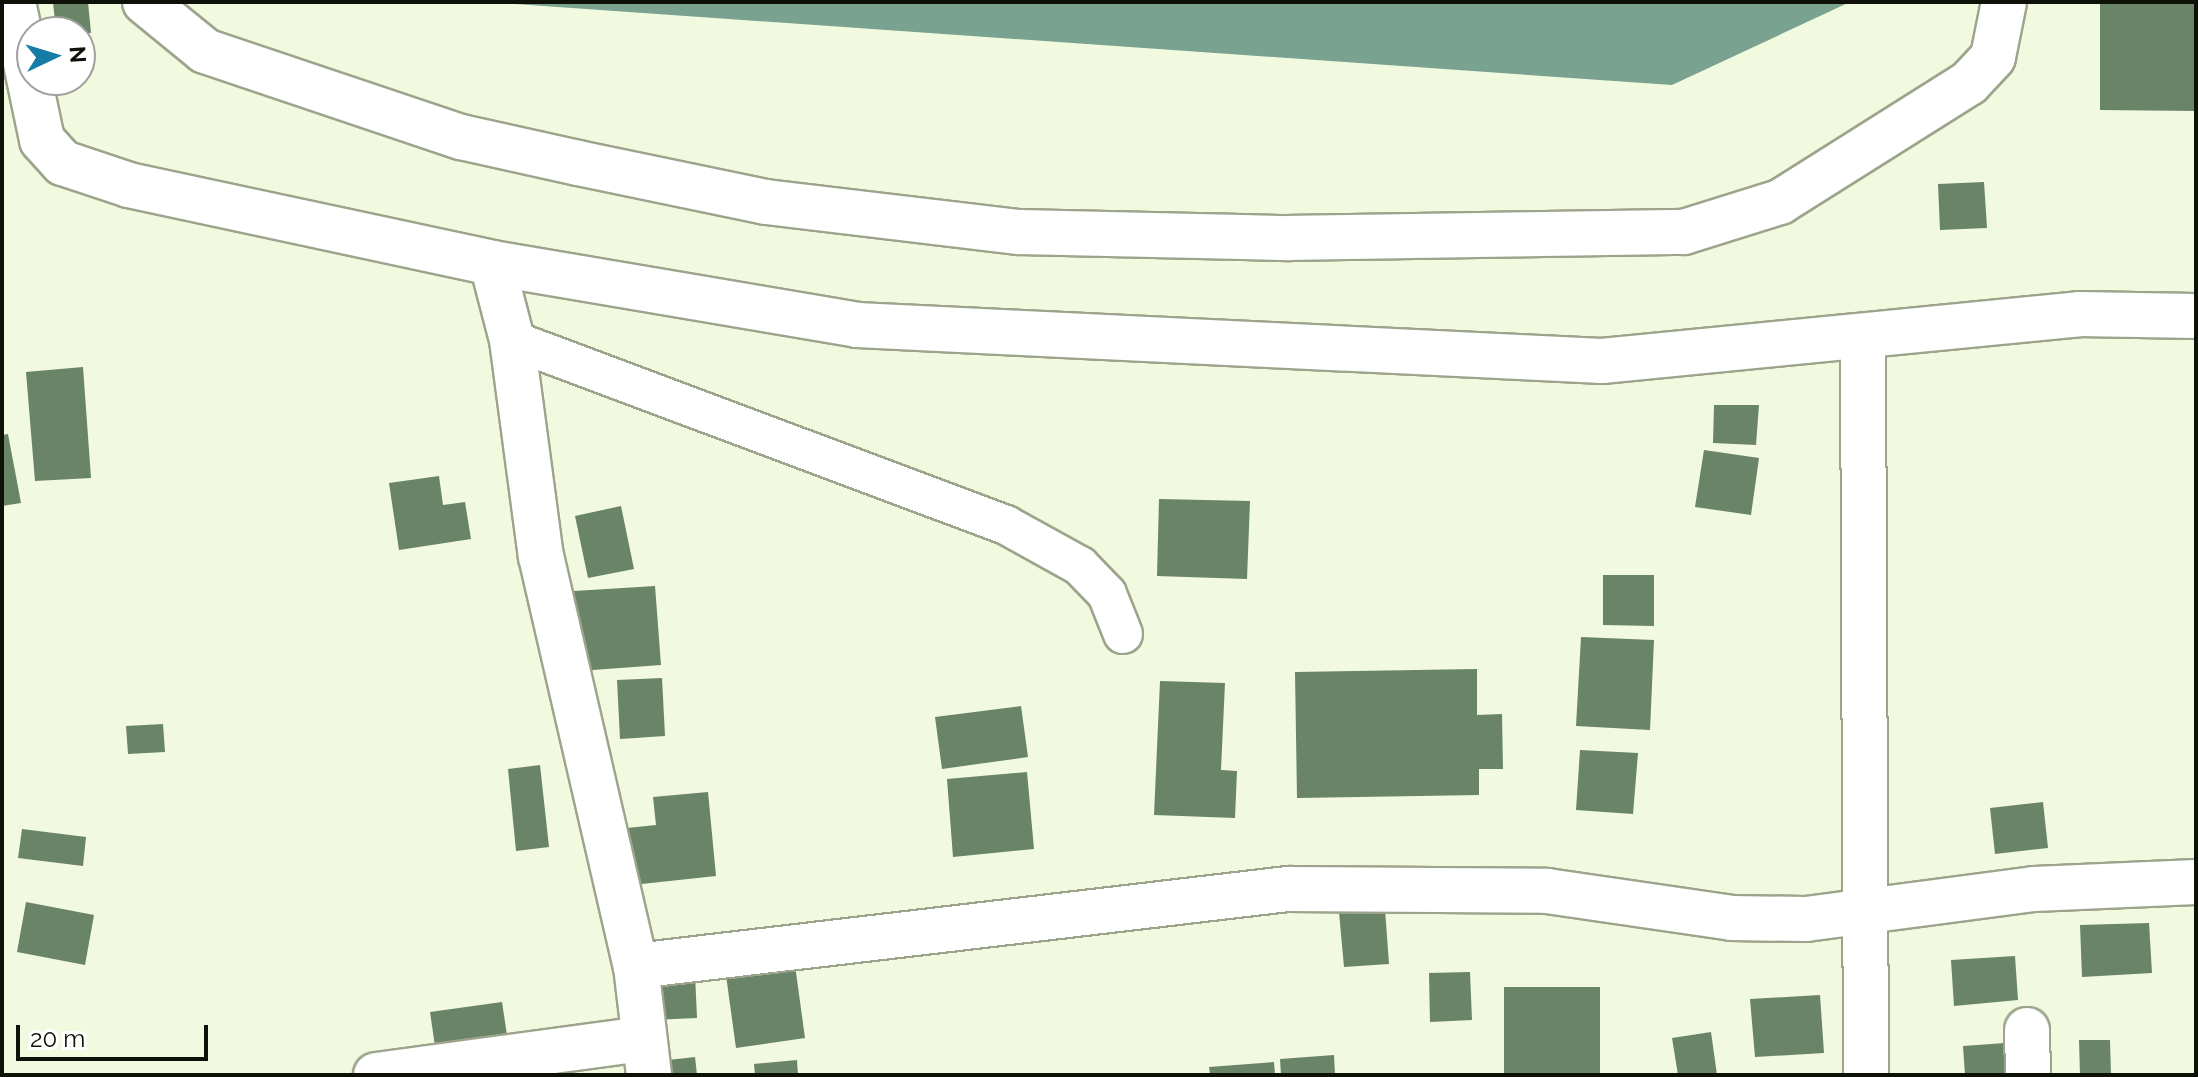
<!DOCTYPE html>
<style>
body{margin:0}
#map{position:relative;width:2198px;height:1077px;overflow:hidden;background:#f1f9df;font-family:Raleway,sans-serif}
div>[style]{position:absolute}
.water>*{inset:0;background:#7aa290}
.building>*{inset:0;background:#6a8468}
.roads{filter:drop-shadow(2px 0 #9da48c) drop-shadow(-2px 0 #9da48c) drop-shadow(0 2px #9da48c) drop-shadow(0 -2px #9da48c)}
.lane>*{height:38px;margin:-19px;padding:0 19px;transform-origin:19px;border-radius:19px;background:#fff}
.street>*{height:44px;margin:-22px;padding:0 22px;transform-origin:22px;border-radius:22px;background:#fff}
span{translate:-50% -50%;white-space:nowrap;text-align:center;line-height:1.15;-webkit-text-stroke:6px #fff;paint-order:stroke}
.frame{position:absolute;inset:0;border:4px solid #0e1108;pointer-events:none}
.north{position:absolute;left:16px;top:16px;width:80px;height:80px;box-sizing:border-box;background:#fff;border:2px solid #9fa09c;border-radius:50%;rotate:86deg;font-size:22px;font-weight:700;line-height:32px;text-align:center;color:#0e1108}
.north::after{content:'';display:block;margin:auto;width:28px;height:36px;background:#157ca6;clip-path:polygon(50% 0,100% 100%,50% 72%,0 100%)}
.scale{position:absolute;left:16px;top:1025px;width:192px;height:36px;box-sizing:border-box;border:4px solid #0e1108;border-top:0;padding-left:10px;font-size:24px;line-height:28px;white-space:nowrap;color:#0e1108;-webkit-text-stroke:6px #fff;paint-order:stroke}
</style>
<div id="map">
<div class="water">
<div style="clip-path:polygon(487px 2px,1850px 2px,1672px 85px)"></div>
</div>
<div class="building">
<div style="clip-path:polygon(53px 2px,88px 2px,91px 33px,56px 32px)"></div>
<div style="clip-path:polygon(2100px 2px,2196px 2px,2196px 111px,2100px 110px)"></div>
<div style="clip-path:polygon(1984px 182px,1987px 228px,1940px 230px,1938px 184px)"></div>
<div style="clip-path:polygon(83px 367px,91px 478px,35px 481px,26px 372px)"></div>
<div style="clip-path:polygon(1714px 405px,1759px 405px,1756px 445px,1713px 443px)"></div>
<div style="clip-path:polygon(8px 434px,21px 503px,2px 506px,2px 435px)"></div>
<div style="clip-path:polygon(1704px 450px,1759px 458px,1751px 515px,1695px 507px)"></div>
<div style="clip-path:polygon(439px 476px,443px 505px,465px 502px,471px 539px,399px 550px,389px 483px)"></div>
<div style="clip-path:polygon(1159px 499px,1250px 501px,1247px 579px,1157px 576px)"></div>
<div style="clip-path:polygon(621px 506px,634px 569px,588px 578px,575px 516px)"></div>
<div style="clip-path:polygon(1603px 575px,1654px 575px,1654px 626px,1603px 625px)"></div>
<div style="clip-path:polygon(655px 586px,661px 665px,579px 671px,574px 591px)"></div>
<div style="clip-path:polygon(1581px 637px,1654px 640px,1650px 730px,1576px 726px)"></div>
<div style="clip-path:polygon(1477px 669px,1477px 715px,1502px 714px,1503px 769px,1479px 769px,1479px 795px,1297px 798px,1295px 672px)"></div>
<div style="clip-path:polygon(662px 678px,665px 736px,620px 739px,617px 680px)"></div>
<div style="clip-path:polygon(1160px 681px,1225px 683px,1221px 770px,1237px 771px,1235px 818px,1154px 815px)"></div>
<div style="clip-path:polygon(1021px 706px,1028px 757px,942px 769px,935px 717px)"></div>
<div style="clip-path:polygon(163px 724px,165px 752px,128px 754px,126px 726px)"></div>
<div style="clip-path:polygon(1580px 750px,1638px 753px,1633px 814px,1576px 810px)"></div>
<div style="clip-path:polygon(540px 765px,549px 847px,516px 851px,508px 769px)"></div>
<div style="clip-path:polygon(1027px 772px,1034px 849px,953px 857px,947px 779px)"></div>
<div style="clip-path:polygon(708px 792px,716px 876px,623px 886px,617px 829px,656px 825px,653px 797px)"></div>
<div style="clip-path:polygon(2043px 802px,2048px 848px,1995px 854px,1990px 808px)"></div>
<div style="clip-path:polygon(22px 829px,86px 837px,83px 866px,18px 858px)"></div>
<div style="clip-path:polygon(26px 902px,94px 915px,85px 965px,17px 952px)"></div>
<div style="clip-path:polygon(1385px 909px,1389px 964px,1344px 967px,1339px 912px)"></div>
<div style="clip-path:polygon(2149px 923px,2152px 973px,2082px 977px,2080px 925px)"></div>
<div style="clip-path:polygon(2015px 956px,2018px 1000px,1954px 1006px,1951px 960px)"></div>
<div style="clip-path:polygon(794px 958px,805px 1038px,736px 1048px,725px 968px)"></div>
<div style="clip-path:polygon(1470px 972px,1472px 1020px,1430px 1022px,1429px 973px)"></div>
<div style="clip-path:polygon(695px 974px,697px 1018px,652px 1020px,650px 975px)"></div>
<div style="clip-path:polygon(1504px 987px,1600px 987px,1600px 1075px,1504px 1075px)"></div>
<div style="clip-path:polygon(1820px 995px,1824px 1053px,1755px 1057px,1750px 999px)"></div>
<div style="clip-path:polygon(502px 1002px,508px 1042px,436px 1053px,430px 1012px)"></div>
<div style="clip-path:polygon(1711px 1032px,1717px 1075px,1678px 1075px,1672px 1038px)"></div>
<div style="clip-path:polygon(2079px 1040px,2110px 1040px,2111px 1075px,2080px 1075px)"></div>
<div style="clip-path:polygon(2019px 1042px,2021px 1075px,1965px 1075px,1963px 1046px)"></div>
<div style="clip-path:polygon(1334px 1055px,1335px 1075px,1281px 1075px,1280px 1059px)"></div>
<div style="clip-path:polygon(695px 1057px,697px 1075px,660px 1075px,659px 1061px)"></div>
<div style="clip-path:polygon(797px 1060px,798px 1075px,755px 1075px,754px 1064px)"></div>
<div style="clip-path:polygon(1274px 1062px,1275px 1075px,1210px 1075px,1209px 1067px)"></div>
</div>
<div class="roads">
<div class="lane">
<div style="left:512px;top:340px;width:528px;rotate:20.53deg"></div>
<div style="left:1006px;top:525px;width:85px;rotate:29deg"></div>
<div style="left:1080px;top:566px;width:39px;rotate:46deg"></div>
<div style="left:1107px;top:594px;width:43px;rotate:68.2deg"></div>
</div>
<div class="street">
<div style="left:13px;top:2px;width:141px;rotate:78.1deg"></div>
<div style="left:42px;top:140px;width:31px;rotate:48deg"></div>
<div style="left:63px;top:163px;width:70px;rotate:18.4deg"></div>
<div style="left:129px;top:185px;width:371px;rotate:12.1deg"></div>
<div style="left:492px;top:263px;width:370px;rotate:9.6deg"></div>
<div style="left:857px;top:325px;width:746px;rotate:2.77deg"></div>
<div style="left:1602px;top:361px;width:479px;rotate:-5.6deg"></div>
<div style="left:2079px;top:314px;width:117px;rotate:1deg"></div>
<div style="left:145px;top:2px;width:77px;rotate:39.2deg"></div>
<div style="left:205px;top:51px;width:270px;rotate:18.6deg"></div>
<div style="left:461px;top:137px;width:120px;rotate:12.5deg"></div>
<div style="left:578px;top:163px;width:192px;rotate:11.7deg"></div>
<div style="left:766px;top:202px;width:255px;rotate:6.8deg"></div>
<div style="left:1019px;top:232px;width:271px;rotate:1.3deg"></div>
<div style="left:1290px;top:238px;width:394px;rotate:-0.9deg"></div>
<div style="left:1684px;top:232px;width:101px;rotate:-17.4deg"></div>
<div style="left:1780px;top:202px;width:223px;rotate:-32.2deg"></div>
<div style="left:1969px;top:83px;width:35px;rotate:-47deg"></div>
<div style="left:1993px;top:57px;width:56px;rotate:-78.7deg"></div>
<div style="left:492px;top:263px;width:80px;rotate:75.4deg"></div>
<div style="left:512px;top:340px;width:218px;rotate:82.4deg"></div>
<div style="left:541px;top:556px;width:421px;rotate:77deg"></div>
<div style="left:636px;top:966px;width:110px;rotate:83.2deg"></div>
<div style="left:1863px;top:341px;width:734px;rotate:89.77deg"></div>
<div style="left:636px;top:966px;width:657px;rotate:-6.74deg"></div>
<div style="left:1288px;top:889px;width:259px;rotate:0.4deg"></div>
<div style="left:1547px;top:891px;width:186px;rotate:8.3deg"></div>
<div style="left:1731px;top:918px;width:75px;rotate:0.8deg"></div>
<div style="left:1806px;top:919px;width:230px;rotate:-7.5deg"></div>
<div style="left:2034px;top:889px;width:162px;rotate:-2.5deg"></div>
<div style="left:2027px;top:1030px;width:45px;rotate:88.7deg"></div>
<div style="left:376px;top:1075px;width:269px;rotate:-7.7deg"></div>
</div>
</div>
<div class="frame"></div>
<div class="north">N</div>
<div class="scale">20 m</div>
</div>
